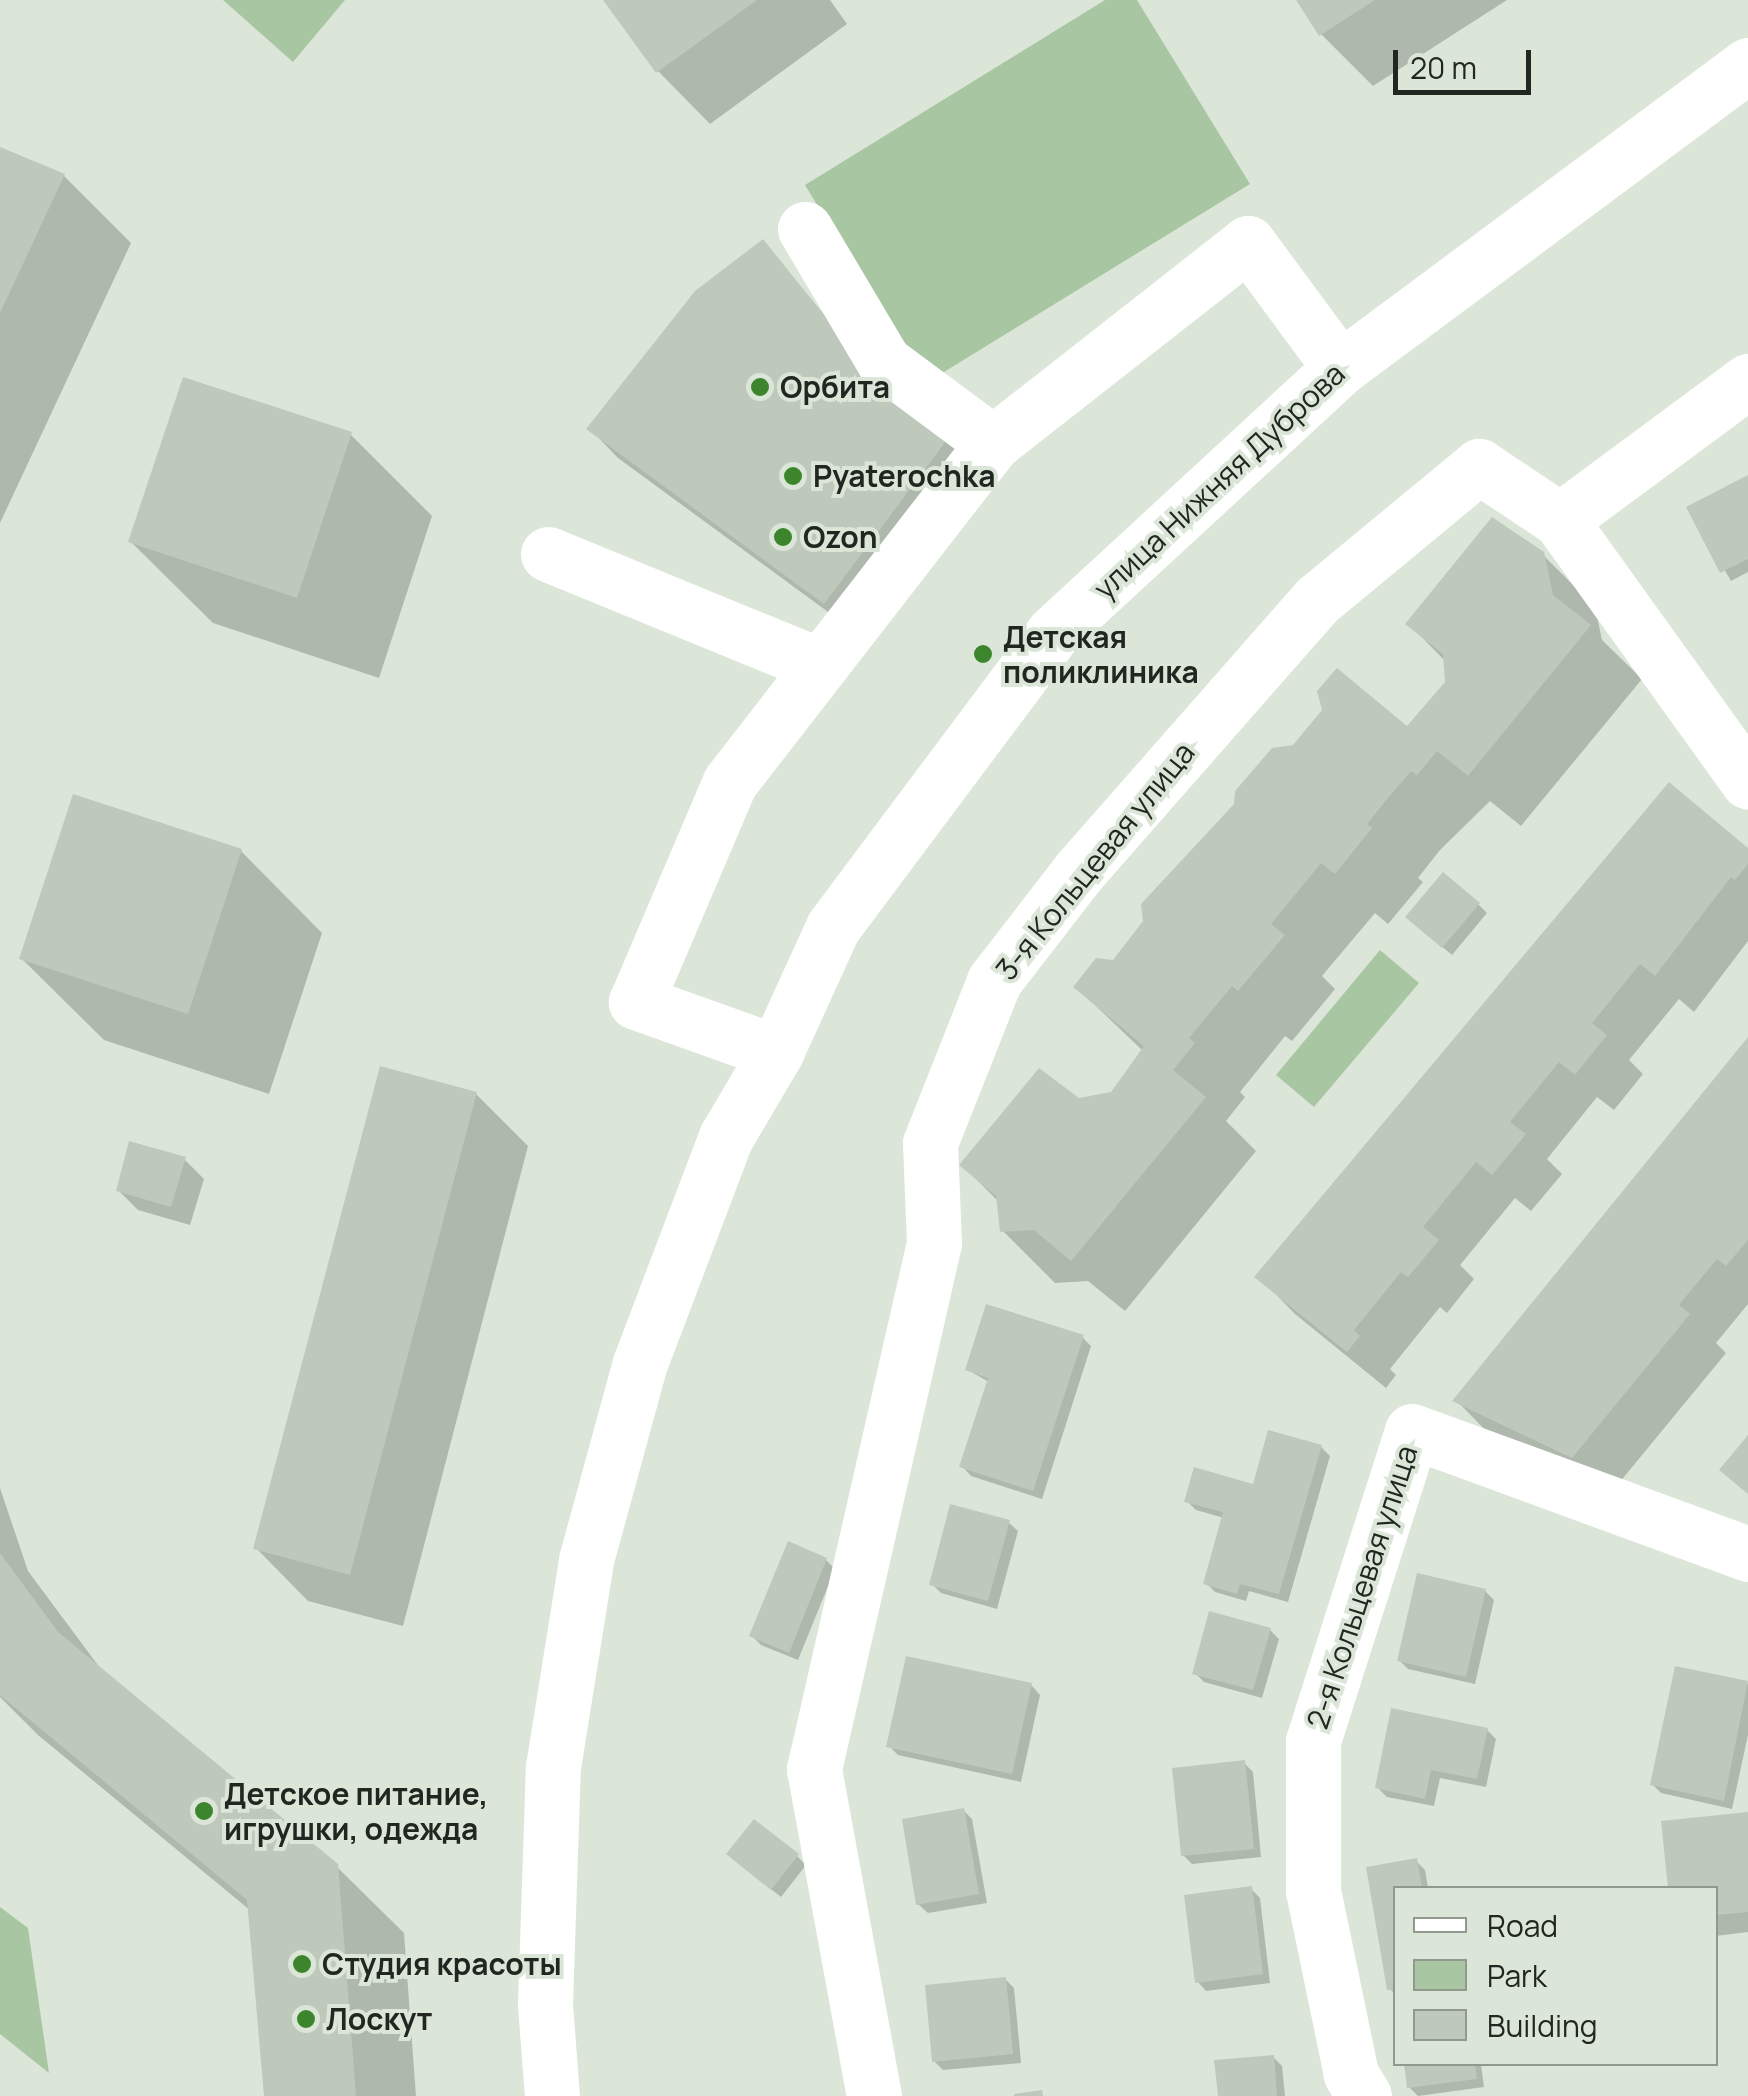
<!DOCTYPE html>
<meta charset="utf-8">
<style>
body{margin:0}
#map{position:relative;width:1748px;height:2096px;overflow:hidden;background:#dbe6d8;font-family:Manrope,sans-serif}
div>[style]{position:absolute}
.green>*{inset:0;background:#a9c6a2}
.shadow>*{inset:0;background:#0003}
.building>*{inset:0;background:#bec9bc}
.minor>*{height:55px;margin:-27.5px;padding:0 27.5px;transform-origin:27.5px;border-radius:27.5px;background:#fff}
.dots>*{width:28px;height:28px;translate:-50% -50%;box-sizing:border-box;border:5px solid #dbe6d8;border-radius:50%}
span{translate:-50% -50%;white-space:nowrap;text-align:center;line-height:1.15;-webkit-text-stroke:8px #dbe6d8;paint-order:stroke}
.poi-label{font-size:30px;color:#222621;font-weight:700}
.left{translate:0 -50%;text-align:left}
.street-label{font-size:30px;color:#222621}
.legend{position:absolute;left:1393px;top:1886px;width:325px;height:180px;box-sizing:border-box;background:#dbe6d8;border:2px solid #91998f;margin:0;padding:12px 18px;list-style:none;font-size:30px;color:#222621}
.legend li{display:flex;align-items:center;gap:20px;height:50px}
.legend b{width:50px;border:2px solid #91998f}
.scale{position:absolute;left:1393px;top:50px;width:138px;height:45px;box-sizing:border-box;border:5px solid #222621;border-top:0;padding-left:12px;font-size:30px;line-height:35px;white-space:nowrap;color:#222621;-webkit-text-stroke:8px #dbe6d8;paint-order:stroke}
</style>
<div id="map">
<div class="green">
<div style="clip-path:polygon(223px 0,345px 0,293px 62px)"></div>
<div style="clip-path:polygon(1105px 0,1137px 0,1250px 184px,926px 383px,805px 185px)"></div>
<div style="clip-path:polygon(1380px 950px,1419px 983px,1314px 1107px,1276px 1075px)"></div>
<div style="clip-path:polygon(0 1907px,28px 1928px,49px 2073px,0 2034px)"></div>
</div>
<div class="shadow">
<div style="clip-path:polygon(606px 0,830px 0,847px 24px,710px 124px,658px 71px)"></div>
<div style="clip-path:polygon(1299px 0,1507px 0,1373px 86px,1321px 34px)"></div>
<div style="clip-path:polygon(0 149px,64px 176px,131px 243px,0 523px)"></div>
<div style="clip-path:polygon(762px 242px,863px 360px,982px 460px,854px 631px,618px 458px,590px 429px)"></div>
<div style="clip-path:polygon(350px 434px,432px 516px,379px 678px,213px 623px,131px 542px)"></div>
<div style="clip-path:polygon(1748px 477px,1748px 572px,1731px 581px,1689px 508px)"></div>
<div style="clip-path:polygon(1542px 554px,1595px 607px,1602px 640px,1642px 679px,1521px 826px,1490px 801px,1440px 850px,1418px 878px,1423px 882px,1388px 924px,1375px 913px,1322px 976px,1335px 989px,1292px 1041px,1285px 1036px,1240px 1092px,1245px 1097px,1226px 1121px,1256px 1151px,1125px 1311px,1088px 1281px,1055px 1283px,1002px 1230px,999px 1202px,962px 1165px,1079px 1100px,1112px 1095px,1143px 1051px,1076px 987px,1114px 962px,1407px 730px,1448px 682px,1446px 662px,1409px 624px)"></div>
<div style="clip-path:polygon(241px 851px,322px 933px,269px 1094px,104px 1040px,22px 959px)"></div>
<div style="clip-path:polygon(1748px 852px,1748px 941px,1694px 1012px,1679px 999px,1629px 1060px,1643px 1074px,1614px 1110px,1597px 1097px,1547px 1159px,1562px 1174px,1531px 1211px,1515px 1198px,1460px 1265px,1474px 1279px,1447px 1313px,1440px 1307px,1390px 1369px,1396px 1375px,1386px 1388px,1295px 1314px,1258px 1276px)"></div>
<div style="clip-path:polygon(1478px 904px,1487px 913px,1452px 955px,1417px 926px)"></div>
<div style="clip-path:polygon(1748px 1041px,1748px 1304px,1716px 1343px,1726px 1353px,1610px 1494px,1493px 1438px,1456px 1400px)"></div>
<div style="clip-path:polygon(476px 1094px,528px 1146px,403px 1626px,308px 1601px,256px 1548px)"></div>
<div style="clip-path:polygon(184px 1159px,204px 1179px,190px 1225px,138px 1210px,118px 1190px)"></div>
<div style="clip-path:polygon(1082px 1337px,1091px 1346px,1042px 1499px,971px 1476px,962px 1466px,989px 1382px,968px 1370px)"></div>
<div style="clip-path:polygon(1321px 1447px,1330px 1456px,1288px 1602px,1249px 1591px,1246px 1601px,1215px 1592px,1206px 1583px,1224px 1518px,1196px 1510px,1187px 1501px,1255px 1487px)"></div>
<div style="clip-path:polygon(0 1488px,28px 1571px,103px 1672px,336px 1866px,404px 1933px,416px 2096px,266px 2096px,251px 1911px,38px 1735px,0 1697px)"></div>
<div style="clip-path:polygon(1008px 1522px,1018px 1531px,997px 1609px,941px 1593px,932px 1584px)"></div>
<div style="clip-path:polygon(826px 1560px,835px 1569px,798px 1660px,761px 1645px,752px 1636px)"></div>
<div style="clip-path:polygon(1485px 1591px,1494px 1600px,1475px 1684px,1408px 1669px,1399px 1660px)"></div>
<div style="clip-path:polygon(1270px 1630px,1279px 1639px,1262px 1698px,1204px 1682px,1195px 1673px)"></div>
<div style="clip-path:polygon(1677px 1669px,1748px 1684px,1748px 1735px,1732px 1809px,1661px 1793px,1652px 1784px)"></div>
<div style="clip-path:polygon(1031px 1685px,1040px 1695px,1021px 1782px,898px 1755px,889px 1746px)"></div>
<div style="clip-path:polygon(1487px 1730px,1496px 1739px,1486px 1787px,1440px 1778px,1434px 1806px,1387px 1797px,1378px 1788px)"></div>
<div style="clip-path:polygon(1244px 1763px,1253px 1772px,1261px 1857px,1192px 1864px,1183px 1855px)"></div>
<div style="clip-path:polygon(963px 1810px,972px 1819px,987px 1903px,928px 1913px,918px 1904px)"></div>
<div style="clip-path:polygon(1748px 1815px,1748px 1932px,1716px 1936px,1716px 1888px,1670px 1888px,1663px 1823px)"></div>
<div style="clip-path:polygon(797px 1856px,806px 1865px,781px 1897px,738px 1863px)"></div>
<div style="clip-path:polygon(1416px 1861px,1425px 1870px,1428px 1888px,1396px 1888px,1396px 1995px,1390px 1989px,1369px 1869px)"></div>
<div style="clip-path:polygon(1251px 1889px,1260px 1898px,1270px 1983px,1206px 1991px,1197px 1981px)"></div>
<div style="clip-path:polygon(1005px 1979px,1014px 1988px,1021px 2063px,943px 2070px,934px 2061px)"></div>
<div style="clip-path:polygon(1273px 2057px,1282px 2066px,1285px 2096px,1220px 2096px)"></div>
<div style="clip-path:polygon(1406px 2064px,1481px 2064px,1484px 2087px,1418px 2096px,1409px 2087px)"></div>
</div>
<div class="building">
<div style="clip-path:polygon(603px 0,757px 0,656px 73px)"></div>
<div style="clip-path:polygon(1296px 0,1375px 0,1319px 36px)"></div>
<div style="clip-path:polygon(0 147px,65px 174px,0 313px)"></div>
<div style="clip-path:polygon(763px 239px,849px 346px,955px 429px,824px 604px,586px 429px,695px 291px)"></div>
<div style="clip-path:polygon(183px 377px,352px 432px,297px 598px,128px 542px)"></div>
<div style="clip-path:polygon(1748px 475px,1748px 559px,1720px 573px,1686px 507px)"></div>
<div style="clip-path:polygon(1492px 517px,1544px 552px,1553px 595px,1591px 625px,1468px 776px,1437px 751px,1417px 775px,1411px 771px,1388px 798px,1367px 824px,1372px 828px,1335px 874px,1321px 863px,1271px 924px,1285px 935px,1238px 991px,1232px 986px,1189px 1038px,1195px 1043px,1173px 1070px,1206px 1097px,1071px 1261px,1034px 1230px,1000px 1232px,996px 1196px,959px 1165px,1039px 1068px,1079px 1098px,1111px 1092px,1144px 1046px,1073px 987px,1096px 958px,1113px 960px,1143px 921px,1141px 904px,1234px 804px,1235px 791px,1272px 748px,1293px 745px,1322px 710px,1317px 691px,1337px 668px,1407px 726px,1445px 682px,1443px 654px,1405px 624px)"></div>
<div style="clip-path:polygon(1669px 782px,1748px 848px,1748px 864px,1735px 880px,1731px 877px,1655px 976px,1640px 964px,1592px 1023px,1607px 1035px,1575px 1075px,1559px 1062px,1510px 1122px,1526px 1134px,1492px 1175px,1476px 1162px,1423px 1227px,1439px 1240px,1408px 1277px,1401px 1272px,1354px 1330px,1360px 1336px,1347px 1352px,1254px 1277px)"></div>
<div style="clip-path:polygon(73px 794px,242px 849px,188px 1014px,19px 959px)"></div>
<div style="clip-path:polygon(1443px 872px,1480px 903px,1442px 948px,1405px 917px)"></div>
<div style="clip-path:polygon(1748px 1037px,1748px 1240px,1726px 1266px,1717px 1259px,1679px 1305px,1690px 1314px,1572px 1458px,1452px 1401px)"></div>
<div style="clip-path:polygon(380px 1066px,477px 1092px,350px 1575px,253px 1549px)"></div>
<div style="clip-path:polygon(129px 1141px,186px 1157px,171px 1207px,116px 1191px)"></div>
<div style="clip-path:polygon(986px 1304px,1084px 1335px,1033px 1491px,959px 1467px,988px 1378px,965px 1370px)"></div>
<div style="clip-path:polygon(1268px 1430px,1322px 1445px,1279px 1594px,1240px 1584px,1237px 1594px,1203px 1584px,1223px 1512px,1184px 1502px,1194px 1467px,1253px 1484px)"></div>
<div style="clip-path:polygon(1748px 1435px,1748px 1494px,1719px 1470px)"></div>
<div style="clip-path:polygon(950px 1504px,1010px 1520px,988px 1601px,929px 1585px)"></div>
<div style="clip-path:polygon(788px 1541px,827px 1558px,789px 1653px,749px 1636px)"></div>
<div style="clip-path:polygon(0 1553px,58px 1632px,338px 1864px,356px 2096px,264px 2096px,247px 1900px,0 1695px)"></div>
<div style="clip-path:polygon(1417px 1573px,1486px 1589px,1466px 1677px,1397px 1661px)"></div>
<div style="clip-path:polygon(1209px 1611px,1271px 1628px,1253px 1690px,1192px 1674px)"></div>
<div style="clip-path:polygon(906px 1656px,1032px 1683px,1012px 1774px,886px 1747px)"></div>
<div style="clip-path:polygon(1675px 1666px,1748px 1681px,1724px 1801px,1650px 1785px)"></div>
<div style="clip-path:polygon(1391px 1708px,1488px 1728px,1477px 1779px,1431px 1770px,1425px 1799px,1375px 1788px)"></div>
<div style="clip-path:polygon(1245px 1760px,1254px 1849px,1181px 1856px,1172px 1768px)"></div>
<div style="clip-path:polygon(964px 1808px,979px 1894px,916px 1905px,902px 1819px)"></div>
<div style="clip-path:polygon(1748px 1812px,1748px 1912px,1716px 1915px,1716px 1888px,1668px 1888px,1661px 1821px)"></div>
<div style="clip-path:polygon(754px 1819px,799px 1854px,771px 1890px,726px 1854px)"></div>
<div style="clip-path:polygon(1417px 1858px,1422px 1888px,1396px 1888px,1396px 1989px,1387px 1990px,1366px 1867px)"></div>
<div style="clip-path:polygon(1252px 1886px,1263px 1974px,1195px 1983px,1184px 1895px)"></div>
<div style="clip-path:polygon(1006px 1977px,1013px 2054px,932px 2062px,925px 1985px)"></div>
<div style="clip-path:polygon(1274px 2055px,1277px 2096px,1218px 2096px,1214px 2060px)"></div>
<div style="clip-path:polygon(1404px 2064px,1475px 2064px,1477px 2079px,1407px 2088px)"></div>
<div style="clip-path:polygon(1042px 2090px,1043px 2096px,1014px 2096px,1014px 2094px)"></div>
</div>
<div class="minor">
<div style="left:805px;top:229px;width:155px;rotate:59.3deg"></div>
<div style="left:884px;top:362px;width:136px;rotate:36.6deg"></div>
<div style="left:1560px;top:520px;width:234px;rotate:-36.5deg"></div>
<div style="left:548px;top:554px;width:292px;rotate:22.3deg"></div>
<div style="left:776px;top:1052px;width:149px;rotate:-160.3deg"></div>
<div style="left:636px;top:1002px;width:239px;rotate:-66.9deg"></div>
<div style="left:730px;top:782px;width:429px;rotate:-52.2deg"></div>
<div style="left:993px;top:443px;width:324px;rotate:-38.1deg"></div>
<div style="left:1248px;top:243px;width:155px;rotate:53.6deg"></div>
<div style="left:552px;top:2096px;width:92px;rotate:-94.4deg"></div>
<div style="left:545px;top:2004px;width:237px;rotate:-88.1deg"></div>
<div style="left:553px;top:1767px;width:210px;rotate:-80.9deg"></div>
<div style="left:586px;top:1560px;width:204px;rotate:-74.7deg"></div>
<div style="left:640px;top:1363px;width:242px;rotate:-69.2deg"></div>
<div style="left:726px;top:1137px;width:99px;rotate:-59.5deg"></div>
<div style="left:776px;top:1052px;width:137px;rotate:-65.5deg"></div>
<div style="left:833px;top:927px;width:367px;rotate:-53.2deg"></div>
<div style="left:1053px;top:633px;width:391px;rotate:-42.7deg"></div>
<div style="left:1340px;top:368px;width:508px;rotate:-36.6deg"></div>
<div style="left:874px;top:2096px;width:332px;rotate:-100.4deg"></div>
<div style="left:814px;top:1769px;width:540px;rotate:-77.15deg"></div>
<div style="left:934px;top:1243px;width:100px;rotate:-92.3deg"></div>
<div style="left:930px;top:1143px;width:174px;rotate:-68.4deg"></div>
<div style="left:994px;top:981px;width:139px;rotate:-52.3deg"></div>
<div style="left:1079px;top:871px;width:359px;rotate:-48.7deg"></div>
<div style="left:1316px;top:601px;width:212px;rotate:-39.6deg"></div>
<div style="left:1479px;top:466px;width:97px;rotate:33.7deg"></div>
<div style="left:1560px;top:520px;width:322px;rotate:54.3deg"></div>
<div style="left:1364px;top:2096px;width:26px;rotate:-121deg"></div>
<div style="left:1351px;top:2074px;width:187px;rotate:-101.7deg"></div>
<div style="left:1313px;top:1891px;width:150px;rotate:-90deg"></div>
<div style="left:1313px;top:1741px;width:325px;rotate:-72.3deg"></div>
<div style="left:1412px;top:1431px;width:358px;rotate:20.1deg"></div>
</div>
<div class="dots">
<div style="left:760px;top:387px;background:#3c852c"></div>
<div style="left:793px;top:476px;background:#3c852c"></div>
<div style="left:783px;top:537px;background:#3c852c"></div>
<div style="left:983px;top:654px;background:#3c852c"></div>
<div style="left:204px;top:1811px;background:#3c852c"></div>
<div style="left:302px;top:1964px;background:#3c852c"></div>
<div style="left:306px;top:2019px;background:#3c852c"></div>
</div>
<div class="poi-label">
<span class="left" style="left:780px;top:387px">Орбита</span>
<span class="left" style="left:813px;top:476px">Pyaterochka</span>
<span class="left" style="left:803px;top:537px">Ozon</span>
<span class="left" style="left:1003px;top:654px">Детская<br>поликлиника</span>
<span class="left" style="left:224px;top:1811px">Детское питание,<br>игрушки, одежда</span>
<span class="left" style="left:322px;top:1964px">Студия красоты</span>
<span class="left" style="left:326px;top:2019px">Лоскут</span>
</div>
<div class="street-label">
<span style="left:1219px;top:481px;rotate:-43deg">улица Нижняя Дуброва</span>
<span style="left:1095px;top:861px;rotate:-51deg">3-я Кольцевая улица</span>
<span style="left:1362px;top:1587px;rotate:-72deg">2-я Кольцевая улица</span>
</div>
<ul class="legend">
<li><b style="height:12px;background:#fff"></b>Road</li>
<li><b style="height:28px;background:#a9c6a2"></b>Park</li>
<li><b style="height:28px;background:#bec9bc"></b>Building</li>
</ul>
<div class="scale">20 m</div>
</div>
